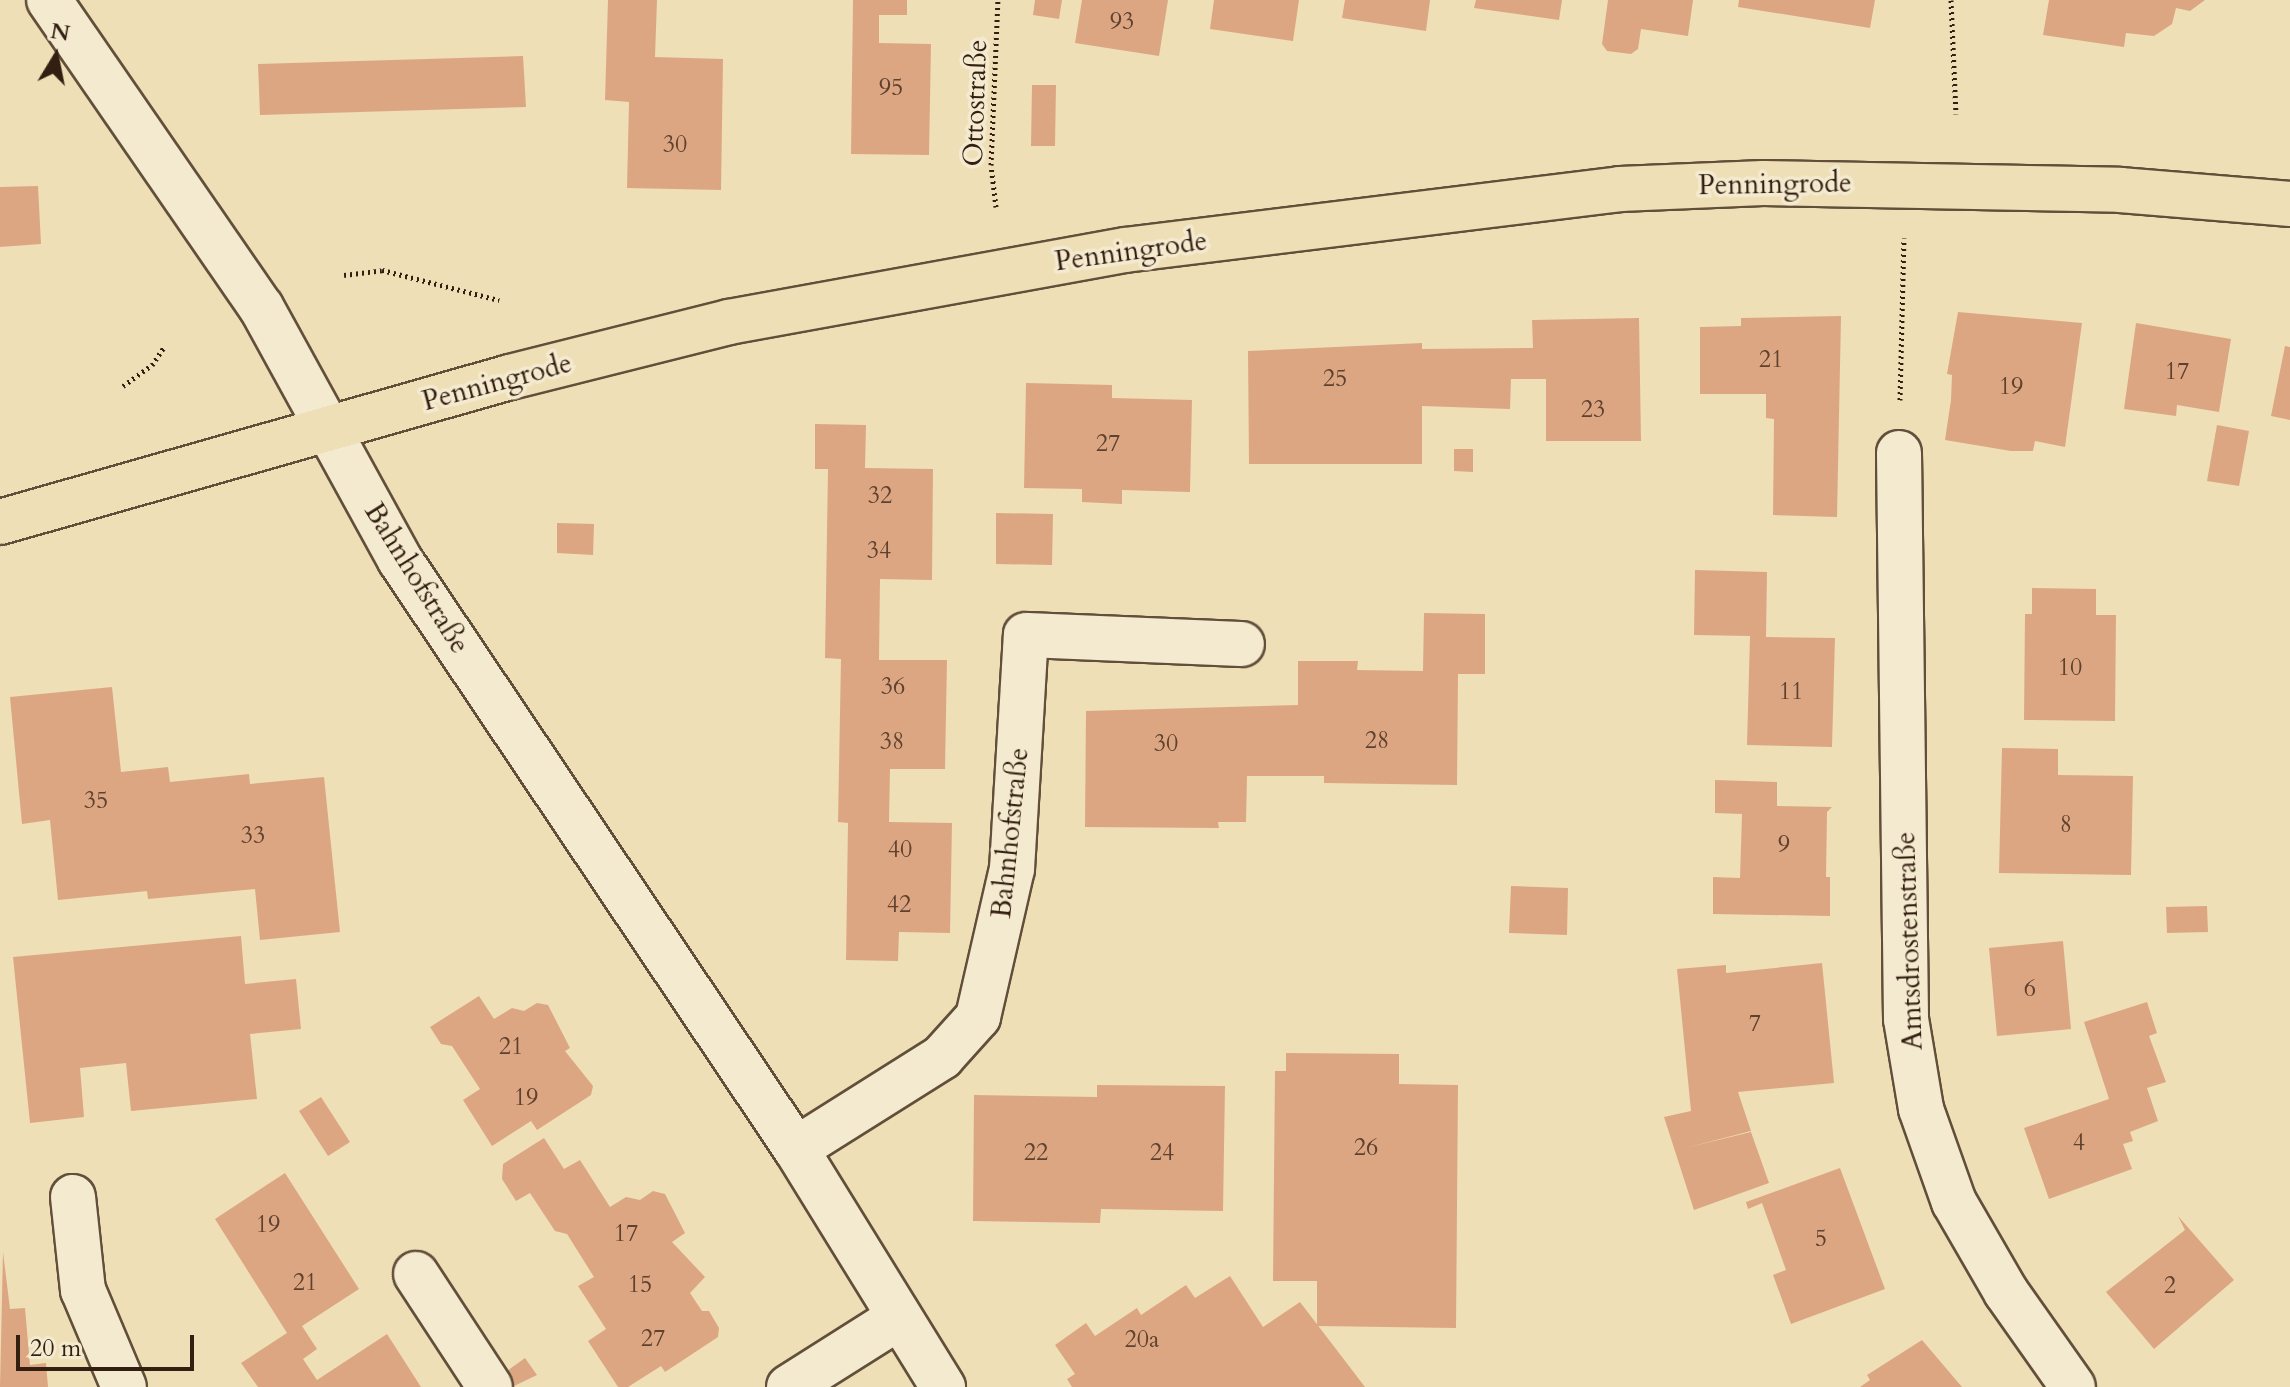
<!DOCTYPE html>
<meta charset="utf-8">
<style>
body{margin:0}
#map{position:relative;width:2290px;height:1387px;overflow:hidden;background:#eedfb7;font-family:Cardo,serif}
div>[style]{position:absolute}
.building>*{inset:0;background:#dda683}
.path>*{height:5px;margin-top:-2.5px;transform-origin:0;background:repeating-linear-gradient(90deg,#331f11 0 2px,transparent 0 6px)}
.roads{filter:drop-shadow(2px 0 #624f3a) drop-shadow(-2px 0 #624f3a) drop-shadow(0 2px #624f3a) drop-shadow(0 -2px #624f3a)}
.minor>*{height:44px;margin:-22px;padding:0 22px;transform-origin:22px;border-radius:22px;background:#f4ead0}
.major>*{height:44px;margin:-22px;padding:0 22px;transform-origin:22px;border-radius:22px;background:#eedfb7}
span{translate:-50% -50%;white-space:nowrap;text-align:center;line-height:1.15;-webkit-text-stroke:7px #f4ead0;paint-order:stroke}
.number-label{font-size:24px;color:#5e412e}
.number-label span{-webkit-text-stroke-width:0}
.street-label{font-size:28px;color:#331f11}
.north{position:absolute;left:16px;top:16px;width:80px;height:80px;-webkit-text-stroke:6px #f4ead0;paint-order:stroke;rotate:10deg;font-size:22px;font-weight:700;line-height:32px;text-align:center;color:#331f11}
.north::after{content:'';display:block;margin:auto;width:28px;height:36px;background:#331f11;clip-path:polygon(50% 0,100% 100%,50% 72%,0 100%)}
.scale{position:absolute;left:16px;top:1335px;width:178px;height:36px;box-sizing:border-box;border:4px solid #331f11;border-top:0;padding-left:10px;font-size:24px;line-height:28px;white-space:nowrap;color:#331f11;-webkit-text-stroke:6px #f4ead0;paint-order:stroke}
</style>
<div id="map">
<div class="building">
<div style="clip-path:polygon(608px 0,657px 0,655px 57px,723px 59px,721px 190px,627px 188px,629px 102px,605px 100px)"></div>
<div style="clip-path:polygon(853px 0,907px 0,907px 15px,879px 15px,879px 43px,931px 44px,929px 155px,851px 154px)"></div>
<div style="clip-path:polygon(1035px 0,1062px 0,1059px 19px,1033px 15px)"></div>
<div style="clip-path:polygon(1082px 0,1168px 0,1159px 56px,1075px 43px)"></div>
<div style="clip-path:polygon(1214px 0,1299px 0,1293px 41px,1210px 29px)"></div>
<div style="clip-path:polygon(1345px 0,1430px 0,1426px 31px,1342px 18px)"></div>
<div style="clip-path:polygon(1476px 0,1562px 0,1559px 20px,1474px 8px)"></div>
<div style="clip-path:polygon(1608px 0,1693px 0,1688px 36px,1641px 29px,1638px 49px,1631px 54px,1607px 51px,1602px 44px)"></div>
<div style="clip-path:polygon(1739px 0,1875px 0,1870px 28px,1738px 7px)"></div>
<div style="clip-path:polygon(2049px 0,2205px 0,2190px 11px,2176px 8px,2172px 24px,2154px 36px,2126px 33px,2124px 47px,2043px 35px)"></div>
<div style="clip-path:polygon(523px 56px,526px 107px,260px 115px,258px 64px)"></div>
<div style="clip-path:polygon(1032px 85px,1056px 85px,1055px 146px,1031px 146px)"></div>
<div style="clip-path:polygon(38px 186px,41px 244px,0 247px,0 187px)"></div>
<div style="clip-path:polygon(1958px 312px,2082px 323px,2065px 447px,2035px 441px,2033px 451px,2011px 451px,1945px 440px,1951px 400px,1952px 375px,1947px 374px)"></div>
<div style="clip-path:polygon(1841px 316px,1837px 517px,1773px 515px,1774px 419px,1766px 418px,1766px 394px,1700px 394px,1700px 327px,1741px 326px,1741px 318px)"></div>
<div style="clip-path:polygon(1639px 318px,1641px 441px,1546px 441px,1546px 379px,1511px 379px,1510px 409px,1422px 406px,1422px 464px,1249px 464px,1248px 351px,1422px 343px,1422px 349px,1533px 348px,1532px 320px)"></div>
<div style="clip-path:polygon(2136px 323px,2231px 339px,2219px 412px,2177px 405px,2176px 416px,2124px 409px)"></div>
<div style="clip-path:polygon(2285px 346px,2290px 347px,2290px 420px,2271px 416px)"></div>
<div style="clip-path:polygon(1026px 383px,1112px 385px,1112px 398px,1192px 400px,1190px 492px,1122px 490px,1122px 504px,1082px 502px,1082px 489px,1024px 488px)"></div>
<div style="clip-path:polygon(815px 424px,866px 425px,865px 468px,933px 469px,932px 580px,880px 579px,879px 660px,947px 660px,945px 769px,890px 769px,889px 822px,952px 823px,950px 933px,899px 932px,898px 961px,846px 960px,848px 823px,838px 822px,841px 659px,825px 658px,828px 469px,815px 469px)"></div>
<div style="clip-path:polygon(2217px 425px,2249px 431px,2239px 486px,2207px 481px)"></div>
<div style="clip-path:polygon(1454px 449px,1473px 449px,1473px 472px,1454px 471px)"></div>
<div style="clip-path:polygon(996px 513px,1053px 514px,1052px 565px,996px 564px)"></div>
<div style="clip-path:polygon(557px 523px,594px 524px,593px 555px,557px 553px)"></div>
<div style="clip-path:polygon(1695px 570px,1767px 572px,1766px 637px,1835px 638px,1832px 747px,1747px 745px,1750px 636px,1694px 635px)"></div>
<div style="clip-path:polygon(2032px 588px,2096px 589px,2096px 615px,2116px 615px,2115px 721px,2024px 720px,2025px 614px,2032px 614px)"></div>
<div style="clip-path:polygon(1424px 613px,1485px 614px,1485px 674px,1458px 674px,1457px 785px,1324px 783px,1324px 776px,1247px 776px,1246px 822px,1218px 822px,1219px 828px,1085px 827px,1086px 711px,1298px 705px,1298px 661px,1358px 661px,1357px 670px,1423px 671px)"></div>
<div style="clip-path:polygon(112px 687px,121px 772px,168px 767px,170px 782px,249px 774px,250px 784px,324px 777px,340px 932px,260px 940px,255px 889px,148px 899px,147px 891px,58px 900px,50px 820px,22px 824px,10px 697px)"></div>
<div style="clip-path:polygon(2002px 748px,2058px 749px,2058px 775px,2133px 776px,2131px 875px,1999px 873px)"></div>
<div style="clip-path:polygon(1715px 780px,1777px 782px,1777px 806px,1832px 807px,1827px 812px,1826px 877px,1830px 877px,1830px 916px,1713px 914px,1713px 877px,1740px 878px,1742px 814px,1715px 813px)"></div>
<div style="clip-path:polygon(1511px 886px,1568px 888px,1567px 935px,1509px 933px)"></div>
<div style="clip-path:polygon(2207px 906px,2208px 932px,2167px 933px,2166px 907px)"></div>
<div style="clip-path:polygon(241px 936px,245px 984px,296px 979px,301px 1029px,250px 1034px,257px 1099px,131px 1111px,126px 1063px,80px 1068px,84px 1117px,30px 1123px,13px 957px)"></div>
<div style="clip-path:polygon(2063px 941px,2071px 1029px,1997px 1036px,1989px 948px)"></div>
<div style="clip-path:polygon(1822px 963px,1834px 1083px,1738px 1092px,1751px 1131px,1685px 1148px,1751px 1132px,1769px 1183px,1694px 1210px,1664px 1117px,1691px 1111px,1677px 969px,1726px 965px,1726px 973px)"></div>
<div style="clip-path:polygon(479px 996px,494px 1019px,512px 1008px,524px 1011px,537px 1003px,548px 1005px,570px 1048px,565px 1051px,593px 1086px,591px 1095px,537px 1130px,531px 1121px,492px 1146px,463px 1100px,480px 1089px,452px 1046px,441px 1044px,430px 1027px)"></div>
<div style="clip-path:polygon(2147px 1002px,2157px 1033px,2149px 1036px,2166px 1082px,2147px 1088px,2158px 1121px,2130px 1132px,2133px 1141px,2123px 1144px,2132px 1169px,2049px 1199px,2024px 1128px,2109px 1099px,2084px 1022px)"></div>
<div style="clip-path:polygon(1286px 1053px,1399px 1054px,1399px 1084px,1458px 1085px,1456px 1328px,1317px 1326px,1317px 1281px,1273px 1281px,1275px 1071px,1286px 1071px)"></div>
<div style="clip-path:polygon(1097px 1085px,1225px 1086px,1223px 1211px,1101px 1209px,1100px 1223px,973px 1221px,974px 1095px,1097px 1097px)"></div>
<div style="clip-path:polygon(321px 1097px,350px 1142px,328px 1156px,299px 1111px)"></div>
<div style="clip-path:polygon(544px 1138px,564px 1169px,580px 1160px,610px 1207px,626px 1197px,640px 1200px,653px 1191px,665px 1194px,685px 1233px,672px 1242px,705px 1277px,690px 1293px,702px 1311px,709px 1311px,719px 1328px,718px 1337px,665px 1372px,661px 1366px,628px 1387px,618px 1387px,588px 1341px,606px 1329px,578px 1286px,594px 1277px,567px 1234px,555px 1231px,530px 1193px,516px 1201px,502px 1179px,503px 1164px)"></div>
<div style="clip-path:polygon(1840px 1168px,1885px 1289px,1791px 1324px,1773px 1275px,1786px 1270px,1762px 1203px,1748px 1209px,1746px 1202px)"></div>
<div style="clip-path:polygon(285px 1173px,359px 1289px,302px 1326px,317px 1349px,303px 1359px,317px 1380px,387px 1334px,421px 1387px,258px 1387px,241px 1363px,287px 1333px,215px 1219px)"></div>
<div style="clip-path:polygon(2178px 1216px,2234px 1280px,2154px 1349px,2106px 1292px,2185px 1230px)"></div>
<div style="clip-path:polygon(3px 1252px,10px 1309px,25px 1308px,30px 1365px,46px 1363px,48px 1387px,0 1387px)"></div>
<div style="clip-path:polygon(1230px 1276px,1263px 1327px,1300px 1302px,1365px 1387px,1072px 1387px,1067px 1379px,1075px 1374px,1055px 1345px,1086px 1323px,1095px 1336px,1137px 1308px,1141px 1315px,1186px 1285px,1195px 1298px)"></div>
<div style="clip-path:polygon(1922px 1340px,1962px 1387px,1860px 1387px,1870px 1380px,1867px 1375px)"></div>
<div style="clip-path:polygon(525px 1358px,537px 1375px,512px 1387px,503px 1374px)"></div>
</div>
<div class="path">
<div style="left:1951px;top:0;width:114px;rotate:87.5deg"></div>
<div style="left:996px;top:207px;width:42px;rotate:-96.8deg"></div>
<div style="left:991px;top:165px;width:165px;rotate:-87.6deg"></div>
<div style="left:344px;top:275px;width:38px;rotate:-7deg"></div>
<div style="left:382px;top:270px;width:121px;rotate:14.4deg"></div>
<div style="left:123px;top:386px;width:36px;rotate:-36deg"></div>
<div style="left:152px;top:365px;width:23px;rotate:-56deg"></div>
<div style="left:1900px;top:400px;width:162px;rotate:-88.6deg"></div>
</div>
<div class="roads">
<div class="minor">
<div style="left:49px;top:0;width:373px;rotate:55.4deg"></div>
<div style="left:261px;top:307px;width:289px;rotate:61.2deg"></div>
<div style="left:400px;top:560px;width:710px;rotate:56.09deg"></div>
<div style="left:796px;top:1149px;width:280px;rotate:58.3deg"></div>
<div style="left:1899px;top:453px;width:566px;rotate:89.29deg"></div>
<div style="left:1906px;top:1019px;width:91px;rotate:80.5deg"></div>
<div style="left:1921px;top:1109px;width:99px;rotate:70.5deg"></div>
<div style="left:1954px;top:1202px;width:104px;rotate:60deg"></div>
<div style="left:2006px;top:1292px;width:116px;rotate:54.8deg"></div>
<div style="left:796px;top:1149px;width:173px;rotate:-32.2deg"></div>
<div style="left:942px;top:1057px;width:54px;rotate:-48deg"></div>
<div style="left:978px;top:1017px;width:152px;rotate:-77.1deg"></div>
<div style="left:1012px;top:869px;width:234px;rotate:-86.6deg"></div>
<div style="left:1026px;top:635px;width:216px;rotate:2.4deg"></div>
<div style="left:73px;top:1197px;width:94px;rotate:83.9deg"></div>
<div style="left:83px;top:1290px;width:105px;rotate:67.1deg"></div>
<div style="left:416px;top:1274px;width:135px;rotate:56.8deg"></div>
<div style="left:789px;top:1387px;width:129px;rotate:-32.3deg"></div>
</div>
<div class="major">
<div style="left:0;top:522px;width:530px;rotate:-15.87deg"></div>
<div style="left:510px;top:377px;width:226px;rotate:-14.1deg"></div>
<div style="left:729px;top:322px;width:402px;rotate:-10.3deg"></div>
<div style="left:1125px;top:250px;width:499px;rotate:-7deg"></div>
<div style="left:1620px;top:189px;width:143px;rotate:-2.4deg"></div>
<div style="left:1763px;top:183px;width:357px;rotate:1.1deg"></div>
<div style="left:2120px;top:190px;width:171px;rotate:4.7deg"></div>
</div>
</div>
<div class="number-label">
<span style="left:1122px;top:22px">93</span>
<span style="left:891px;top:88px">95</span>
<span style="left:675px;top:145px">30</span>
<span style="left:1771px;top:360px">21</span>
<span style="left:2177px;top:372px">17</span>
<span style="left:1335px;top:379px">25</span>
<span style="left:2011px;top:387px">19</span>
<span style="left:1593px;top:410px">23</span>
<span style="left:1108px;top:444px">27</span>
<span style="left:880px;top:496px">32</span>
<span style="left:879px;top:551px">34</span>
<span style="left:2070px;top:668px">10</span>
<span style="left:893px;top:687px">36</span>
<span style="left:1791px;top:692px">11</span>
<span style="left:1377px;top:741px">28</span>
<span style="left:892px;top:742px">38</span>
<span style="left:1166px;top:744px">30</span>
<span style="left:96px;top:801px">35</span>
<span style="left:2066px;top:825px">8</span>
<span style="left:253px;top:836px">33</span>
<span style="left:1784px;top:845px">9</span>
<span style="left:900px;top:850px">40</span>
<span style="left:899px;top:905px">42</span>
<span style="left:2030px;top:989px">6</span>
<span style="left:1755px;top:1024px">7</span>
<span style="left:511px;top:1047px">21</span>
<span style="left:526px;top:1098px">19</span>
<span style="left:2079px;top:1143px">4</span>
<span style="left:1366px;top:1148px">26</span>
<span style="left:1036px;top:1153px">22</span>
<span style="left:1162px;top:1153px">24</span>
<span style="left:268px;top:1225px">19</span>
<span style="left:626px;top:1234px">17</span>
<span style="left:1821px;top:1239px">5</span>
<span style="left:305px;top:1283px">21</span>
<span style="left:640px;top:1285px">15</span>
<span style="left:2170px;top:1286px">2</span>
<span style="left:653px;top:1339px">27</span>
<span style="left:1142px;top:1340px">20a</span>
</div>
<div class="street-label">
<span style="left:975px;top:103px;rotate:-88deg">Ottostraße</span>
<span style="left:1775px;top:184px;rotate:-1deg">Penningrode</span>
<span style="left:1131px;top:251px;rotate:-8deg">Penningrode</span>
<span style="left:497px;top:382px;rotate:-15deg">Penningrode</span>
<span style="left:417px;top:578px;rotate:58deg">Bahnhofstraße</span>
<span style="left:1010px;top:833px;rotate:-84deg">Bahnhofstraße</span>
<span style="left:1909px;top:941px;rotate:-92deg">Amtsdrostenstraße</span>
</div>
<div class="north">N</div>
<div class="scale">20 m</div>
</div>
